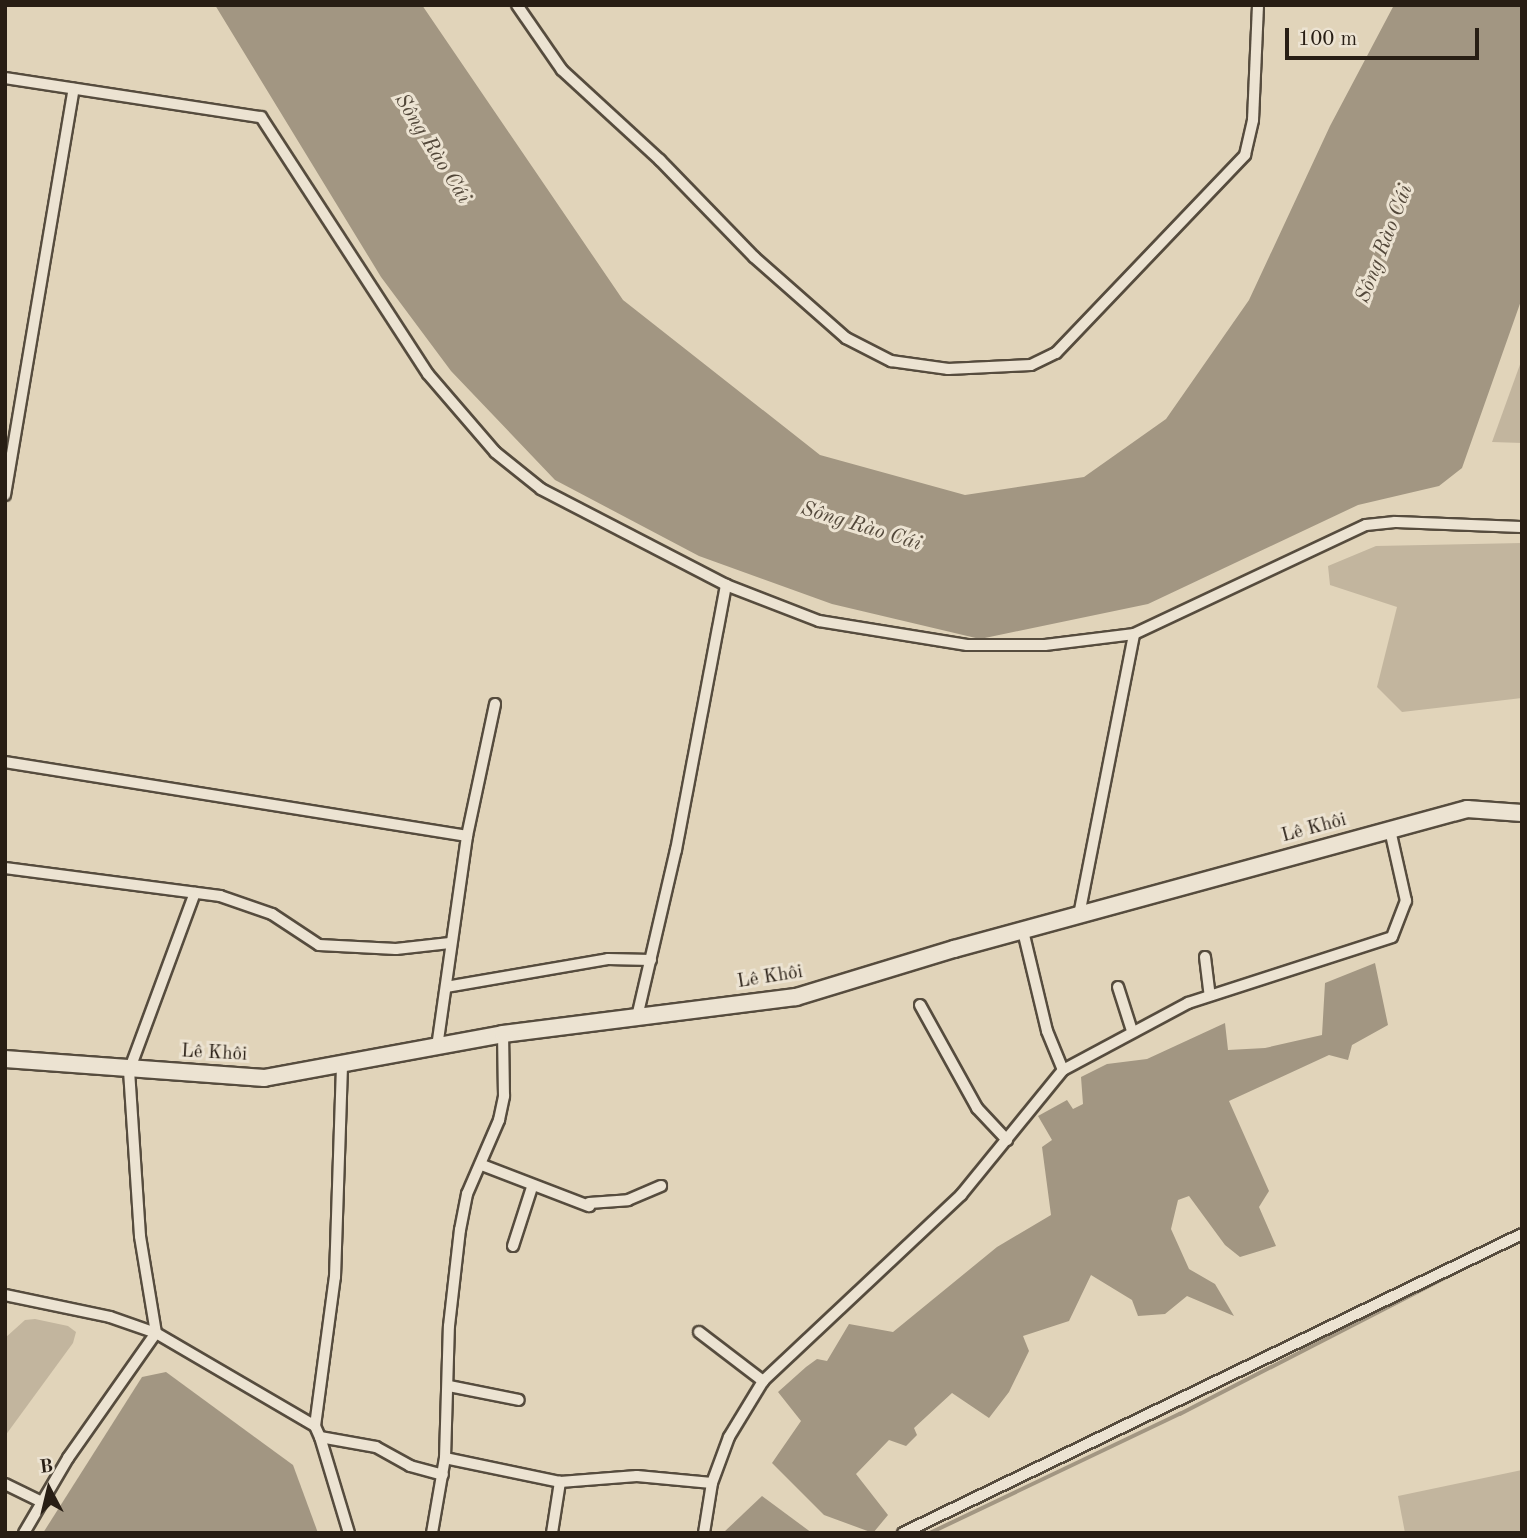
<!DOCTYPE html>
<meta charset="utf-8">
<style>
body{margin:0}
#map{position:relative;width:1527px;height:1538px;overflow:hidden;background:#e1d4ba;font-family:"Old Standard TT",serif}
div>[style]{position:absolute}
.green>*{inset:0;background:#c2b59e}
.water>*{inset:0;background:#a29682}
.stream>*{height:3.5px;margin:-1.75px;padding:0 1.75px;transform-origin:1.75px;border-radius:1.75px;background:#a29682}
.roads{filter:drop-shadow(2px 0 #564c3e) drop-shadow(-2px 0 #564c3e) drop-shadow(0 2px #564c3e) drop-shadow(0 -2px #564c3e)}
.street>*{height:10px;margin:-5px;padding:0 5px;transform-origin:5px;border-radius:5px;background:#ece3d2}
.secondary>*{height:16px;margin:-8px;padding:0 8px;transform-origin:8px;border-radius:8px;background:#ece3d2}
span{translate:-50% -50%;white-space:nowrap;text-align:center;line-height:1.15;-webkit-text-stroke:6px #ece3d2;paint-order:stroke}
.street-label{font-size:19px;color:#281e14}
.water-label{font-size:21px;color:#53483a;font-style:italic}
.frame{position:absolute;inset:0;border:7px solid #281e14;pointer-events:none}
.north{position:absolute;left:14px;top:1454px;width:70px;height:70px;-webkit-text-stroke:5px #ece3d2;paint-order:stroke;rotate:353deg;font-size:19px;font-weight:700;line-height:28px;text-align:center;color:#281e14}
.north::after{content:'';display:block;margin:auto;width:24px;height:32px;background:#281e14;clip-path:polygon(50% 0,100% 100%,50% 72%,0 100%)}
.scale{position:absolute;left:1285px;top:28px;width:194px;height:32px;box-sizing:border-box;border:4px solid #281e14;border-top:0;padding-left:9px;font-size:21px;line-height:24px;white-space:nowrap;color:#281e14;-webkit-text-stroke:5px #ece3d2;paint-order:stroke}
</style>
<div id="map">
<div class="green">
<div style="clip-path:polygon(1522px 359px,1522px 443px,1492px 442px)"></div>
<div style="clip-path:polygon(1522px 543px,1522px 698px,1402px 712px,1377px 687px,1397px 607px,1330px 585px,1328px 566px,1376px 546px)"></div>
<div style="clip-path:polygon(35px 1319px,68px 1326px,76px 1332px,73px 1343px,5px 1436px,5px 1338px,25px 1320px)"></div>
<div style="clip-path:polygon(1522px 1470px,1521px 1533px,1405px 1533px,1398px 1496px)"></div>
</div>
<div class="water">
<div style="clip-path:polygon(215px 5px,422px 5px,623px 300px,820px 455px,965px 495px,1084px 477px,1166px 419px,1249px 300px,1330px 126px,1394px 5px,1522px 5px,1522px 298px,1462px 468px,1439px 486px,1358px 505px,1148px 604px,980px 639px,832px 604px,699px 556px,555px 480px,451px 371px,381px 277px)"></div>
<div style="clip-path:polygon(1375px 963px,1388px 1025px,1352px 1045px,1348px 1060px,1329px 1055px,1229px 1101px,1269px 1191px,1259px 1207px,1276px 1246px,1240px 1257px,1225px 1245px,1189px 1196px,1178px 1200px,1171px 1229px,1189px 1269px,1215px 1284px,1234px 1316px,1187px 1296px,1165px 1314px,1138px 1316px,1132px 1300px,1091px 1275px,1069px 1321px,1023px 1336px,1029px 1351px,1009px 1392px,989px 1418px,952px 1393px,914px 1428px,917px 1435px,906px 1446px,889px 1440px,856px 1474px,888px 1515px,873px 1533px,824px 1515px,772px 1463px,801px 1421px,778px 1392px,806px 1367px,817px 1359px,827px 1361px,849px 1324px,893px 1332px,997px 1247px,1051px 1215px,1042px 1147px,1052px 1140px,1038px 1116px,1067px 1100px,1073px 1109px,1083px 1104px,1081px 1077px,1107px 1064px,1147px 1059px,1225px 1023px,1228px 1050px,1265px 1048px,1322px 1035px,1325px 983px)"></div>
<div style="clip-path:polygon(166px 1372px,293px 1465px,318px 1533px,43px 1533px,142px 1377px)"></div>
<div style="clip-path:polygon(762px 1496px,812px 1533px,723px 1533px)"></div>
</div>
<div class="stream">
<div style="left:930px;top:1533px;width:277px;rotate:-25.5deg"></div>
<div style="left:1180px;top:1414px;width:331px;rotate:-27.2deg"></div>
</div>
<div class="roads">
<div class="street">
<div style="left:517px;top:5px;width:79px;rotate:55.3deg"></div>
<div style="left:562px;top:70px;width:133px;rotate:42.6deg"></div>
<div style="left:660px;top:160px;width:135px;rotate:45.9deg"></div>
<div style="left:754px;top:257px;width:123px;rotate:41.4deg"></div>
<div style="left:846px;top:338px;width:51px;rotate:27.1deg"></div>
<div style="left:891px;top:361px;width:58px;rotate:8deg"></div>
<div style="left:948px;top:369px;width:83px;rotate:-2.8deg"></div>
<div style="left:1031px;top:365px;width:28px;rotate:-26deg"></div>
<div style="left:1056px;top:353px;width:274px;rotate:-46.3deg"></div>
<div style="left:1245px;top:155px;width:36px;rotate:-77deg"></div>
<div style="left:1253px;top:120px;width:115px;rotate:-87.5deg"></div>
<div style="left:5px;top:78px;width:259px;rotate:8.7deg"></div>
<div style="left:261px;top:117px;width:306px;rotate:57deg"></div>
<div style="left:428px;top:374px;width:103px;rotate:49.3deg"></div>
<div style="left:495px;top:452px;width:59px;rotate:38.8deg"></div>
<div style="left:541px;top:489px;width:208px;rotate:27.4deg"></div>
<div style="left:5px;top:495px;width:412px;rotate:-80.4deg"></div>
<div style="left:5px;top:762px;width:468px;rotate:9.1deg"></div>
<div style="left:5px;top:868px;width:217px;rotate:7.4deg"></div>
<div style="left:220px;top:896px;width:55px;rotate:19.1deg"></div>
<div style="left:272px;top:914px;width:56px;rotate:33.4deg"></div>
<div style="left:319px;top:945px;width:77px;rotate:3deg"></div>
<div style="left:396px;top:949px;width:54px;rotate:-6.3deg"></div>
<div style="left:1079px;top:915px;width:286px;rotate:-78.9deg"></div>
<div style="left:1134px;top:634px;width:256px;rotate:-25.2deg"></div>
<div style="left:1366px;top:525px;width:29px;rotate:-6deg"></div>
<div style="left:1395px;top:522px;width:127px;rotate:2.3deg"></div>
<div style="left:1023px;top:931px;width:103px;rotate:76.5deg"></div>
<div style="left:1047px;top:1031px;width:42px;rotate:67.7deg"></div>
<div style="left:1205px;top:957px;width:38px;rotate:83deg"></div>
<div style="left:446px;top:987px;width:164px;rotate:-9.8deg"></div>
<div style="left:608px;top:959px;width:43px;rotate:1.3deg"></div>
<div style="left:1118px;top:987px;width:46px;rotate:72.3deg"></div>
<div style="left:920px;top:1005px;width:118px;rotate:61deg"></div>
<div style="left:977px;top:1108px;width:44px;rotate:46.8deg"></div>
<div style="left:637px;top:1017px;width:171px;rotate:-76.9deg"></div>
<div style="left:676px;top:850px;width:270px;rotate:-79.3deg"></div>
<div style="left:726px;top:585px;width:100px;rotate:21.2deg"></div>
<div style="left:819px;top:621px;width:150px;rotate:9.2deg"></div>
<div style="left:967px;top:645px;width:78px"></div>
<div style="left:1045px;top:645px;width:90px;rotate:-7deg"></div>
<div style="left:437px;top:1047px;width:213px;rotate:-81.9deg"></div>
<div style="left:467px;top:836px;width:135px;rotate:-78deg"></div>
<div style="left:482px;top:1165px;width:115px;rotate:21deg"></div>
<div style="left:589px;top:1203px;width:39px;rotate:-4deg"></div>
<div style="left:628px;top:1200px;width:36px;rotate:-23deg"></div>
<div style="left:513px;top:1246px;width:62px;rotate:-72.1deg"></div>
<div style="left:5px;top:1295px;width:107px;rotate:11.8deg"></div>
<div style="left:110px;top:1317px;width:49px;rotate:19.2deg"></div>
<div style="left:156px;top:1333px;width:184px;rotate:30.3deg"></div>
<div style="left:315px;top:1426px;width:12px;rotate:66deg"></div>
<div style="left:320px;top:1437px;width:57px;rotate:10.1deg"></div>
<div style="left:376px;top:1447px;width:39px;rotate:29deg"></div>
<div style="left:410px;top:1466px;width:34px;rotate:15deg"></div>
<div style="left:699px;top:1332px;width:81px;rotate:37.4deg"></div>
<div style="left:449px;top:1386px;width:71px;rotate:11.3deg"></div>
<div style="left:315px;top:1426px;width:150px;rotate:-82.4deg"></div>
<div style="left:335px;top:1277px;width:210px;rotate:-88.1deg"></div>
<div style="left:320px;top:1437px;width:100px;rotate:73.2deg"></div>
<div style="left:445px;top:1458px;width:117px;rotate:11.8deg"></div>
<div style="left:560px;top:1482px;width:77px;rotate:-4.5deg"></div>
<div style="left:637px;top:1476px;width:75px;rotate:5.3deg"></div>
<div style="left:5px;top:1484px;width:41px;rotate:25.9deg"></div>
<div style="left:24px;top:1533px;width:87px;rotate:-59.6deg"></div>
<div style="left:68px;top:1458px;width:153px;rotate:-54.9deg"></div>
<div style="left:156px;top:1333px;width:98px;rotate:-99.4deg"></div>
<div style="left:140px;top:1236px;width:165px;rotate:-93.8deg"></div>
<div style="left:129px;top:1071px;width:190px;rotate:-69.7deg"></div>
<div style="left:432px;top:1533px;width:76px;rotate:-80.2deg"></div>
<div style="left:445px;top:1458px;width:132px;rotate:-88.3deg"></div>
<div style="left:449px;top:1326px;width:97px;rotate:-83.5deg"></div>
<div style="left:460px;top:1230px;width:37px;rotate:-79deg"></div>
<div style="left:467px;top:1194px;width:81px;rotate:-66.6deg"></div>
<div style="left:499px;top:1120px;width:25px;rotate:-78deg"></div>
<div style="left:504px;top:1096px;width:62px;rotate:-90.9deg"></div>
<div style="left:552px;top:1533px;width:52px;rotate:-81.1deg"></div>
<div style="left:704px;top:1533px;width:51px;rotate:-80.9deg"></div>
<div style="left:712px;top:1483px;width:49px;rotate:-69.7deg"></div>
<div style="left:729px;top:1437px;width:66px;rotate:-58.7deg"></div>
<div style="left:763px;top:1381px;width:272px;rotate:-43.2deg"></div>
<div style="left:961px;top:1195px;width:161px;rotate:-50.8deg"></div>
<div style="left:1063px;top:1070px;width:142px;rotate:-28.2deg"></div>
<div style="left:1188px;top:1003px;width:214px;rotate:-17.9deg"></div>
<div style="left:1392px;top:937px;width:39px;rotate:-69deg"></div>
<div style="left:1406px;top:901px;width:73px;rotate:-102.7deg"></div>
<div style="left:903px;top:1533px;width:687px;rotate:-25.78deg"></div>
</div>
<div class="secondary">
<div style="left:5px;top:1059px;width:260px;rotate:4.2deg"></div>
<div style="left:264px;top:1078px;width:243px;rotate:-10.4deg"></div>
<div style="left:503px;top:1034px;width:295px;rotate:-7.2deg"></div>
<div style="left:796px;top:997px;width:165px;rotate:-16.9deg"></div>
<div style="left:954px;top:949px;width:532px;rotate:-15.26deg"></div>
<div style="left:1467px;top:809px;width:55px;rotate:4.2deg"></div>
</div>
</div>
<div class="street-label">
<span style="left:1314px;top:829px;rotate:-15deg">Lê Khôi</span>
<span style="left:770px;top:978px;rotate:-9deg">Lê Khôi</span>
<span style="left:214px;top:1054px;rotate:3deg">Lê Khôi</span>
</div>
<div class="water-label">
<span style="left:432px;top:149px;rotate:58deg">Sông Rào Cái</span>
<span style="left:1385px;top:244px;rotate:-69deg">Sông Rào Cái</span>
<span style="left:861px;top:527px;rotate:17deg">Sông Rào Cái</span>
</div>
<div class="frame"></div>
<div class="north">B</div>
<div class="scale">100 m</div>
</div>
